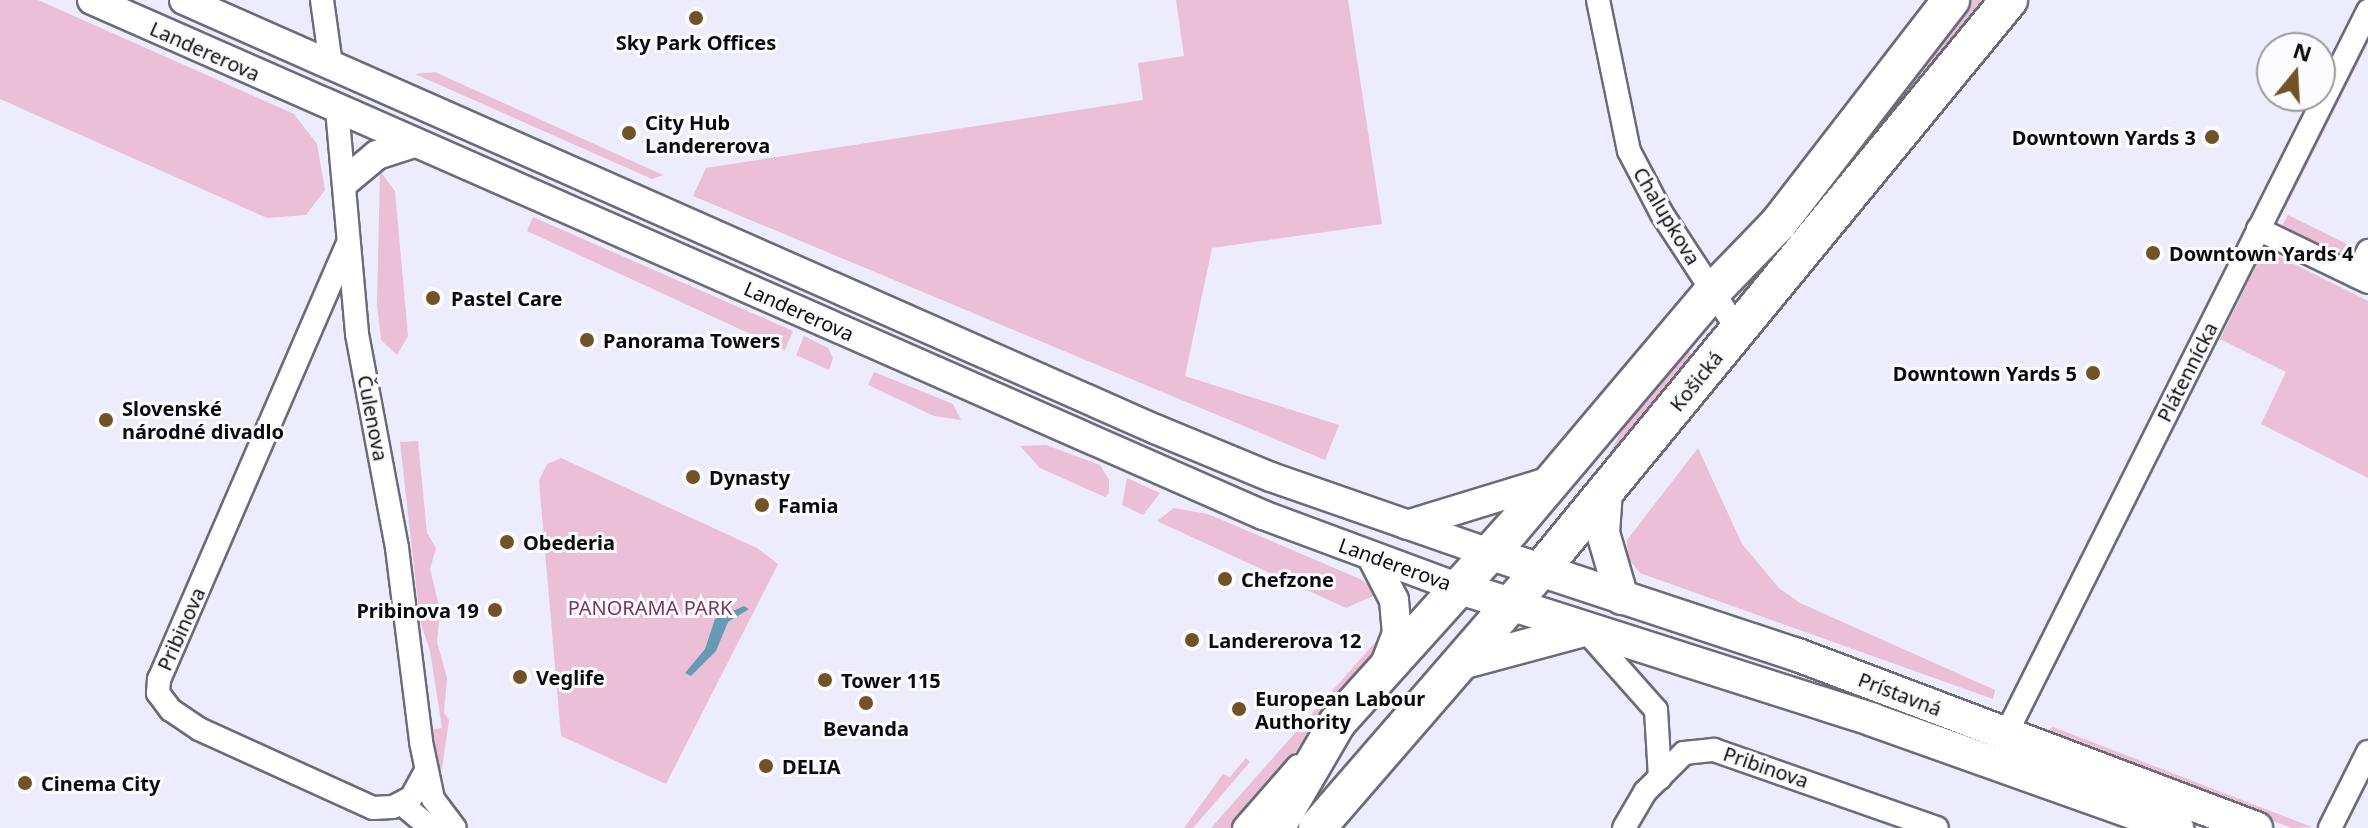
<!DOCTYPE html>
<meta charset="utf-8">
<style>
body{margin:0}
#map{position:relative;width:2368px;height:828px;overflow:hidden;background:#ececfd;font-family:"Noto Sans",sans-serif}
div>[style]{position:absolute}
.green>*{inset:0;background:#ebbfd6}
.water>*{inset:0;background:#659cb3}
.roads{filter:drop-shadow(2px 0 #6b6b79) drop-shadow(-2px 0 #6b6b79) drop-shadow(0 2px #6b6b79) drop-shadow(0 -2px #6b6b79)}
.minor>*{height:22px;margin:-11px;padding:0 11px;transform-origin:11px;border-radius:11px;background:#fff}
.tertiary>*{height:28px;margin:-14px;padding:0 14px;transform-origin:14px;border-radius:14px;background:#fff}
.secondary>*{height:32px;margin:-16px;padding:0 16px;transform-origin:16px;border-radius:16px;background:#fff}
.primary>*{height:36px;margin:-18px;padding:0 18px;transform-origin:18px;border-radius:18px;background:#fff}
.dots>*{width:22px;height:22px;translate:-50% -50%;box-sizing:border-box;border:4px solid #fbfbfe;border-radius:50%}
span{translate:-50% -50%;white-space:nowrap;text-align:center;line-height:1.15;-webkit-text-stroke:6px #fbfbfe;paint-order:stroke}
.poi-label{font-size:20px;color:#0b0b10;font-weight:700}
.left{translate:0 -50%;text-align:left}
.right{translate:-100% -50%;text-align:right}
.street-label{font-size:20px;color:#0b0b10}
.park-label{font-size:20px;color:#773a5d}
.north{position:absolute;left:2256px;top:32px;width:80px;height:80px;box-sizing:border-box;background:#fbfbfe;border:2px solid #9b9b9f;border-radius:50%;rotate:18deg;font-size:22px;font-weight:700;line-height:32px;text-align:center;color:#0b0b10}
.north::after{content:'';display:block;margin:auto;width:28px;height:36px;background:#705427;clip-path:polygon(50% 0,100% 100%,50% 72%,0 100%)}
</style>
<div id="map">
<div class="green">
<div style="clip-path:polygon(0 0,38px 0,294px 114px,317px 144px,325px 190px,306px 215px,267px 218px,0 99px)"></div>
<div style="clip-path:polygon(1176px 0,1348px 0,1382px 224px,1212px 248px,1185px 376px,1339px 425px,1325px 460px,693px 196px,706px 168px,1143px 100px,1138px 63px,1184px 56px)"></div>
<div style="clip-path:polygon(1968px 0,1987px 0,1745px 297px,1746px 284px,1890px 108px)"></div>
<div style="clip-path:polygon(2368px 30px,2368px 43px,2285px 209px,2279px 206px)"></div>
<div style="clip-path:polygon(435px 72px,663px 175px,652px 179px,415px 74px)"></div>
<div style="clip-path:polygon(380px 171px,395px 191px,408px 336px,397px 355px,381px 340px,377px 305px)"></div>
<div style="clip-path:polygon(2288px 215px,2359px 250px,2346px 256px,2333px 253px,2282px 226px)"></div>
<div style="clip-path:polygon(533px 217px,793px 331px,785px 350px,527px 231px)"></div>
<div style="clip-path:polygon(2264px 249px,2368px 301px,2368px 478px,2261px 424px,2286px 372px,2220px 339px)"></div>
<div style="clip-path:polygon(804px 336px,828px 348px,833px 358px,829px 370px,796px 355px)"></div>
<div style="clip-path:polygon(1688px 350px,1692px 355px,1660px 395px,1641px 431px,1547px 535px,1602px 466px,1626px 424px)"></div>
<div style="clip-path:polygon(874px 372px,953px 404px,961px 420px,934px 416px,868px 385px)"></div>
<div style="clip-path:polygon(418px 441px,427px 533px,436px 548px,430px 569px,440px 610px,437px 642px,447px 678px,444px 713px,449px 720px,442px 769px,433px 771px,426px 730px,442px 728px,430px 651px,420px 621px,400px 442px)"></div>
<div style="clip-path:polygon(1046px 445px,1100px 465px,1109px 480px,1109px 493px,1105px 497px,1040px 468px,1020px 446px)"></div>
<div style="clip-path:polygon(1698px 448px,1742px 544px,1779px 588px,1800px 603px,1995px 690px,1993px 699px,1640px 573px,1628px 558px,1627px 540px)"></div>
<div style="clip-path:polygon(561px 458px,757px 548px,778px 564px,666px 784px,561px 736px,539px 481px,547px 464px)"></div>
<div style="clip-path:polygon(1127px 478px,1160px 493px,1143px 515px,1122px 505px)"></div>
<div style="clip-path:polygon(1174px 508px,1208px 514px,1360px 579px,1380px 593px,1346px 608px,1157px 521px)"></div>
<div style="clip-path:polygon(1386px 630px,1375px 654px,1234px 828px,1211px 828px)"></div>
<div style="clip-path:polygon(2053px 727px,2312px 827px,2292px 828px,2043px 734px)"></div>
<div style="clip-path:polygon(1246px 758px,1250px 762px,1193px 828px,1184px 828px,1223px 774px,1230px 777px)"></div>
</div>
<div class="water">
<div style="clip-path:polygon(744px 606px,749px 609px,728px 622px,716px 651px,691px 676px,685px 673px,705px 649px,715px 619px)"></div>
</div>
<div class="roads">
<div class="minor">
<div style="left:322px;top:0;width:66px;rotate:82.1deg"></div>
<div style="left:1598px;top:0;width:154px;rotate:78.4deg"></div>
<div style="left:1629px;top:151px;width:71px;rotate:62.4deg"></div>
<div style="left:1662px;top:214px;width:139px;rotate:56.8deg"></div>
<div style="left:337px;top:109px;width:226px;rotate:84.9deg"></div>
<div style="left:357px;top:334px;width:218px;rotate:79.4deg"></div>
<div style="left:397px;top:548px;width:195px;rotate:82.9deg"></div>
<div style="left:421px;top:742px;width:58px;rotate:78.1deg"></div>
<div style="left:433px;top:799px;width:36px;rotate:53deg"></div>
<div style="left:2258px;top:229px;width:122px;rotate:25.7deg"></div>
<div style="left:348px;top:243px;width:475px;rotate:113.4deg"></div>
<div style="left:159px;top:679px;width:14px;rotate:94deg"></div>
<div style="left:158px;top:693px;width:21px;rotate:53deg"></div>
<div style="left:171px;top:710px;width:34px;rotate:34deg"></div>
<div style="left:199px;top:729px;width:191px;rotate:24.4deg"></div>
<div style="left:373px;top:808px;width:20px;rotate:-3deg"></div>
<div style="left:393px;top:807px;width:20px;rotate:-27deg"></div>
<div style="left:411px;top:798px;width:31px;rotate:-61deg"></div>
<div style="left:2356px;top:276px;width:28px;rotate:-64deg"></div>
<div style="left:1585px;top:630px;width:107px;rotate:48.4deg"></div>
<div style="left:1656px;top:710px;width:68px;rotate:86.6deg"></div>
<div style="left:2006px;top:734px;width:809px;rotate:-63.4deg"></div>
<div style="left:402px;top:804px;width:38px;rotate:40deg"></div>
<div style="left:1244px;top:828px;width:82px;rotate:-48.9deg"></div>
<div style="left:1624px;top:828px;width:42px;rotate:-59.7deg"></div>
<div style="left:1645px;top:792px;width:55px;rotate:-45deg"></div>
<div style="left:1684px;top:753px;width:30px;rotate:-6deg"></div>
<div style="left:1714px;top:750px;width:236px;rotate:19.3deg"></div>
<div style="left:2330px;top:828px;width:85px;rotate:-63.4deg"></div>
</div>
<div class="tertiary">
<div style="left:92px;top:0;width:1279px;rotate:23.74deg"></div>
<div style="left:1263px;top:515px;width:207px;rotate:20.4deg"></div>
<div style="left:184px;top:0;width:1062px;rotate:23.84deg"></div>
<div style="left:1155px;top:429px;width:126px;rotate:22.5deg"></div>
<div style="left:1271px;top:477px;width:231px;rotate:19.2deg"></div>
<div style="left:347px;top:180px;width:39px;rotate:-40deg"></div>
<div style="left:377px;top:155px;width:40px;rotate:-18deg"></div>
<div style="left:1407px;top:525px;width:154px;rotate:-17deg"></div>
<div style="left:1372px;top:557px;width:48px;rotate:62.9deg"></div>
<div style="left:1394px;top:600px;width:33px;rotate:85deg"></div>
<div style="left:1397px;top:633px;width:34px;rotate:111deg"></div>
</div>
<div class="secondary">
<div style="left:1606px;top:491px;width:42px;rotate:94.1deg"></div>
<div style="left:1603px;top:533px;width:68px;rotate:73.7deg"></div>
<div style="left:1489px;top:553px;width:322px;rotate:18.3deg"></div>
<div style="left:1795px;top:654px;width:493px;rotate:20.7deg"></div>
<div style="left:1457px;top:587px;width:437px;rotate:17.7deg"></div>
<div style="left:1873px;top:720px;width:323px;rotate:19.6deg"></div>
<div style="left:1461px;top:663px;width:127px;rotate:-15deg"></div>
</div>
<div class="primary">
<div style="left:1276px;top:828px;width:121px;rotate:-59.8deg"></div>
<div style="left:1337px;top:723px;width:260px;rotate:-48deg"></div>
<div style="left:1511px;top:530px;width:313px;rotate:-49.8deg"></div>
<div style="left:1713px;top:291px;width:93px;rotate:-45.9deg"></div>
<div style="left:1778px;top:224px;width:283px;rotate:-52.3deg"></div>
<div style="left:1317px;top:828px;width:340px;rotate:-49.1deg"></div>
<div style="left:1540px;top:571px;width:739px;rotate:-50.6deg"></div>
</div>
</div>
<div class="dots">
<div style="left:696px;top:18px;background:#705427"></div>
<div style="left:629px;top:133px;background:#705427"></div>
<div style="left:2212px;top:137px;background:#705427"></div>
<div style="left:2153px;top:253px;background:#705427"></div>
<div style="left:433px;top:298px;background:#705427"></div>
<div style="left:587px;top:340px;background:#705427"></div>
<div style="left:2093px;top:373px;background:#705427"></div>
<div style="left:106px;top:420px;background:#705427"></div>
<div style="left:693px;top:477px;background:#705427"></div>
<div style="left:762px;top:505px;background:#705427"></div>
<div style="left:507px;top:542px;background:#705427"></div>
<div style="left:1225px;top:579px;background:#705427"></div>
<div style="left:495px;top:610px;background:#705427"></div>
<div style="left:1192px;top:640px;background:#705427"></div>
<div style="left:520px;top:677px;background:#705427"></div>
<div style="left:825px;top:680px;background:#705427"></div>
<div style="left:866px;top:703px;background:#705427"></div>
<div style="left:1239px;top:709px;background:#705427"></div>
<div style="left:766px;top:766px;background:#705427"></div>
<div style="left:25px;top:783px;background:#705427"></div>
</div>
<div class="poi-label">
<span style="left:696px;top:42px">Sky Park Offices</span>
<span class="left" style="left:645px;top:134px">City Hub<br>Landererova</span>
<span class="right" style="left:2196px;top:137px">Downtown Yards 3</span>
<span class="left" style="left:2169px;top:253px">Downtown Yards 4</span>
<span class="left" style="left:451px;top:298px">Pastel Care</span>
<span class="left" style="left:603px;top:340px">Panorama Towers</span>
<span class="right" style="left:2077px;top:373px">Downtown Yards 5</span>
<span class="left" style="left:122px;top:420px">Slovenské<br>národné divadlo</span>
<span class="left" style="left:709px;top:477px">Dynasty</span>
<span class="left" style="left:778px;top:505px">Famia</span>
<span class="left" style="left:523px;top:542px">Obederia</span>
<span class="left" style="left:1241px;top:579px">Chefzone</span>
<span class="right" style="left:479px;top:610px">Pribinova 19</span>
<span class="left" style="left:1208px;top:640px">Landererova 12</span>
<span class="left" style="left:536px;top:677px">Veglife</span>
<span class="left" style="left:841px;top:680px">Tower 115</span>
<span class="left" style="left:1255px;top:710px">European Labour<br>Authority</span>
<span style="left:866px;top:728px">Bevanda</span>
<span class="left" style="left:782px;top:766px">DELIA</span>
<span class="left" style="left:41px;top:783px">Cinema City</span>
</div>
<div class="street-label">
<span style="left:205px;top:51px;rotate:24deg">Landererova</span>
<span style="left:1667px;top:216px;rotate:59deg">Chalupkova</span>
<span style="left:799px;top:311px;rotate:24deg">Landererova</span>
<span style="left:2187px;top:372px;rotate:-63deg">Plátennícka</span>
<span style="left:1696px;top:381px;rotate:-51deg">Košická</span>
<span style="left:373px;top:418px;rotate:79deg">Čulenova</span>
<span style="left:1395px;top:564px;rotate:20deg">Landererova</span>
<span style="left:181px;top:629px;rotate:-66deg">Pribinova</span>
<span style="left:1900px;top:694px;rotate:21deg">Prístavná</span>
<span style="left:1766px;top:767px;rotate:19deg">Pribinova</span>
</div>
<div class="park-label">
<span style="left:650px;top:607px">PANORAMA PARK</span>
</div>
<div class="north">N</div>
</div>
